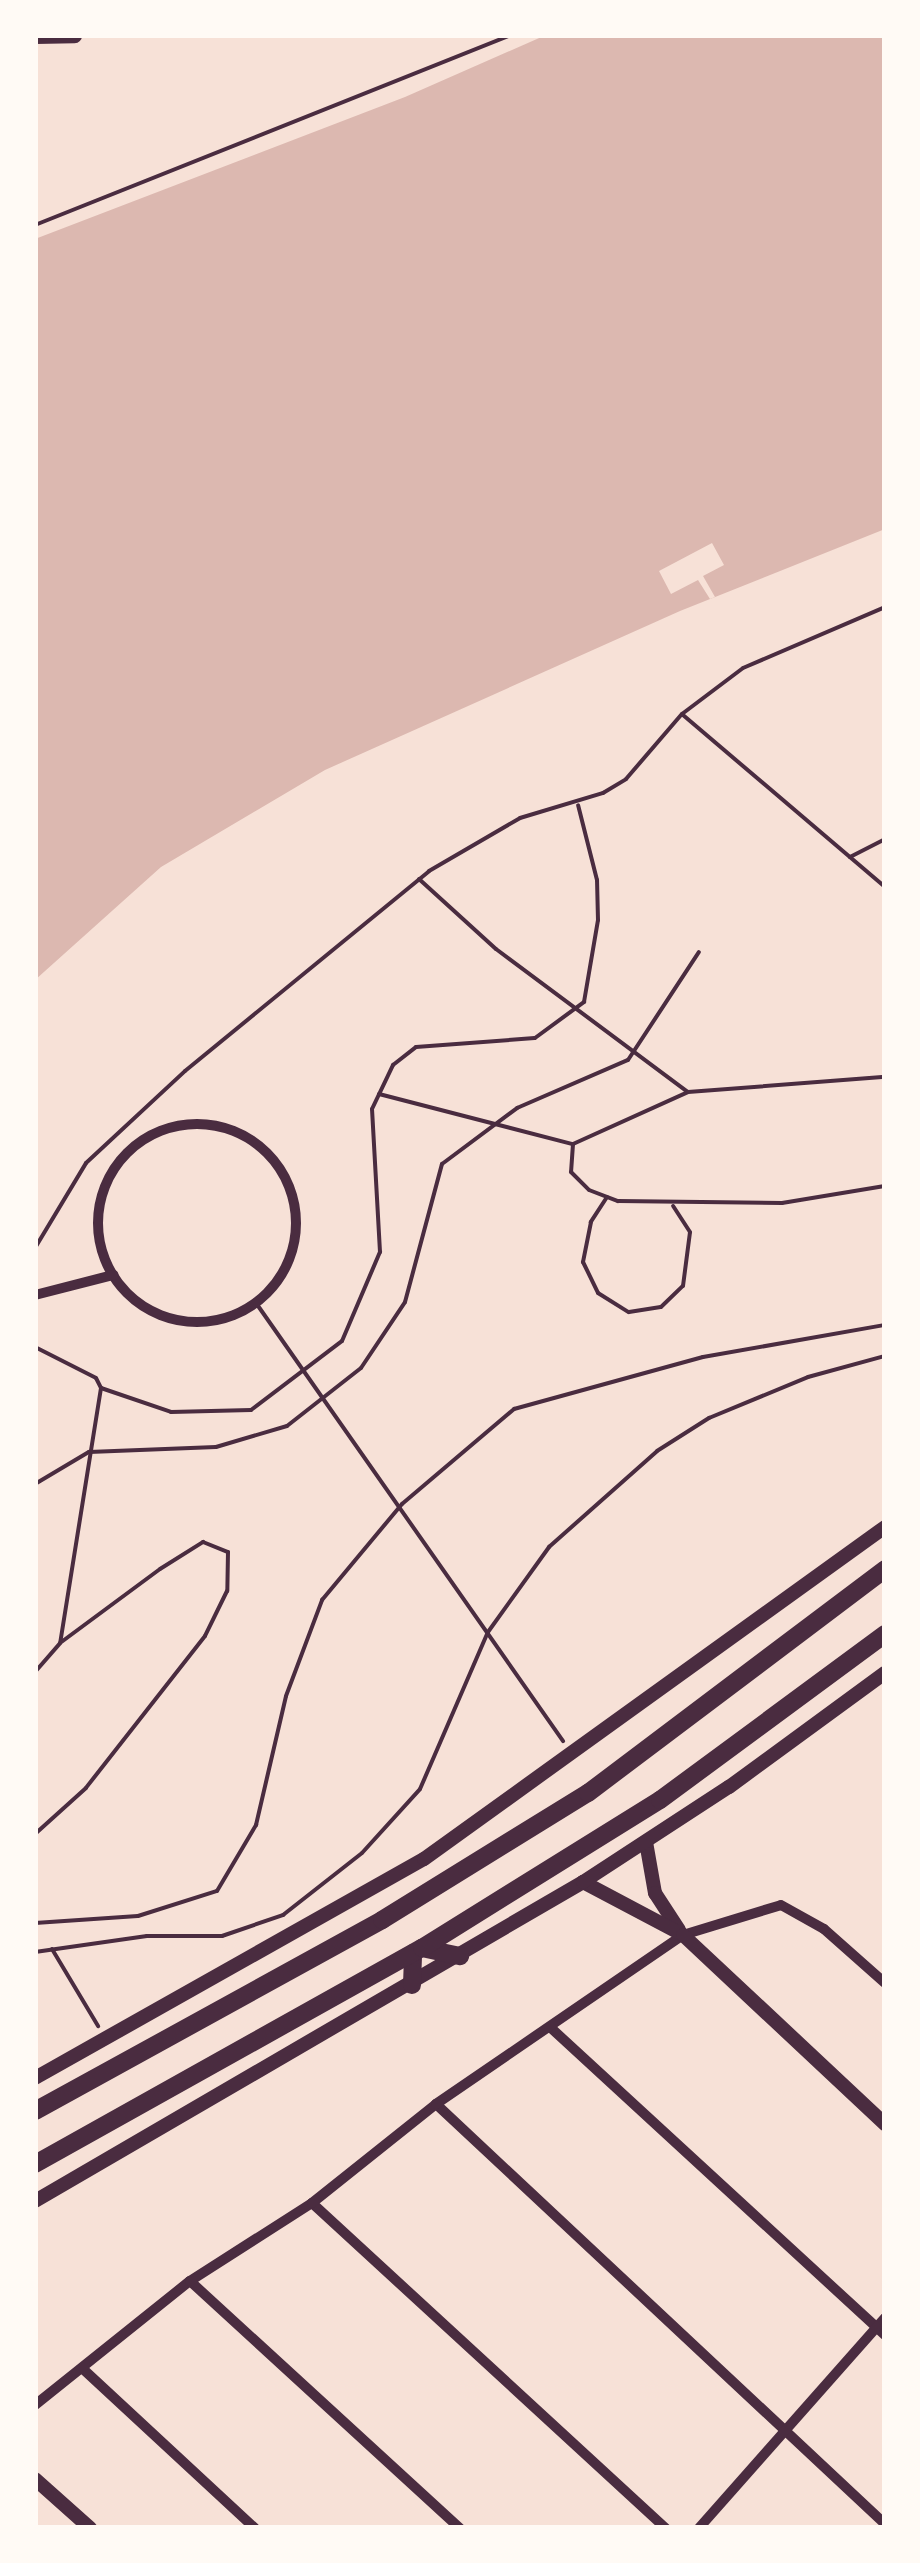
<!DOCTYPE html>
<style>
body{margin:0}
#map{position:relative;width:920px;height:2563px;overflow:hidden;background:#f7e1d7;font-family:"Roboto Condensed",sans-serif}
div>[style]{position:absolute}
.water>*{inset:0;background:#dcb8b0}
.pier>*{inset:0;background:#f7e1d7}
.path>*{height:4px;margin:-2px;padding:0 2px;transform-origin:2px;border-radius:2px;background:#4a2c40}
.minor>*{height:10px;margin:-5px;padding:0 5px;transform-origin:5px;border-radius:5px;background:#4a2c40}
.minor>.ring{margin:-5px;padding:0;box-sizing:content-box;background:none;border:10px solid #4a2c40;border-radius:50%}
.tertiary>*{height:14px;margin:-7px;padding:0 7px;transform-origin:7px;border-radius:7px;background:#4a2c40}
.secondary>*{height:15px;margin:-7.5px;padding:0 7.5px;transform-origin:7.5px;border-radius:7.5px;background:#4a2c40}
.primary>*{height:18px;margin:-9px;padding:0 9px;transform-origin:9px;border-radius:9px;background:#4a2c40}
span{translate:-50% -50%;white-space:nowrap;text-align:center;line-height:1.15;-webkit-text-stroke:10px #fffaf5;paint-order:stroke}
.frame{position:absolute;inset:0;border:38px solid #fffaf5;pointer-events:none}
</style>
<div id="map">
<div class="water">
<div style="clip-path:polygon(546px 35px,885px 35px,885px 529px,680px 611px,325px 770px,161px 867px,35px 980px,35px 239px,405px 97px)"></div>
</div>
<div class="pier">
<div style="clip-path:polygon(712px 543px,724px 565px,703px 576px,715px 597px,710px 599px,698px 580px,671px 594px,659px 571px)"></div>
</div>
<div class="path">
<div style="left:35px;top:225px;width:513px;rotate:-21.76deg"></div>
<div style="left:683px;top:715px;width:265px;rotate:40.4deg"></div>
<div style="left:850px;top:857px;width:39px;rotate:-27deg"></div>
<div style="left:419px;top:879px;width:104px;rotate:42.3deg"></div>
<div style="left:496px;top:949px;width:239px;rotate:36.7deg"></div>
<div style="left:379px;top:1094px;width:200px;rotate:14.5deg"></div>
<div style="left:573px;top:1144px;width:126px;rotate:-24.3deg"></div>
<div style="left:688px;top:1092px;width:198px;rotate:-4.4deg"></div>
<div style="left:573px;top:1144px;width:28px;rotate:94deg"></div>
<div style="left:571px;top:1172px;width:25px;rotate:45deg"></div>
<div style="left:589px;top:1190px;width:31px;rotate:21deg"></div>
<div style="left:618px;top:1201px;width:164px;rotate:0.7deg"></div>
<div style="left:782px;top:1203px;width:104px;rotate:-9.4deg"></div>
<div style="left:607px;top:1197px;width:30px;rotate:123deg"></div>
<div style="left:591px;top:1222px;width:41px;rotate:101.3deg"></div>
<div style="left:583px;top:1262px;width:34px;rotate:64deg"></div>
<div style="left:598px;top:1293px;width:36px;rotate:32deg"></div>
<div style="left:629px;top:1312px;width:32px;rotate:-9deg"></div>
<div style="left:661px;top:1307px;width:30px;rotate:-44deg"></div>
<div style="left:683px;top:1286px;width:54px;rotate:-82.6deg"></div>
<div style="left:690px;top:1232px;width:31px;rotate:-123deg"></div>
<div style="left:35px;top:1248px;width:99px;rotate:-59deg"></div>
<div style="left:86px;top:1163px;width:135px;rotate:-42.9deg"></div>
<div style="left:185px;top:1071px;width:315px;rotate:-39.3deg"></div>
<div style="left:429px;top:871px;width:105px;rotate:-30.2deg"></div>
<div style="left:520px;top:818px;width:87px;rotate:-16.8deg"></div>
<div style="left:603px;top:793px;width:27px;rotate:-31deg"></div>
<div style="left:626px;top:779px;width:86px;rotate:-49.3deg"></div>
<div style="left:682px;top:714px;width:76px;rotate:-37deg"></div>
<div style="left:743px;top:668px;width:155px;rotate:-23.2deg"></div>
<div style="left:256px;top:1303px;width:535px;rotate:54.97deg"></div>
<div style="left:35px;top:1347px;width:68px;rotate:26.9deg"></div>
<div style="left:96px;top:1378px;width:11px;rotate:63deg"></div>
<div style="left:101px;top:1388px;width:258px;rotate:99.1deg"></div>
<div style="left:101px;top:1388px;width:74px;rotate:18.9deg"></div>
<div style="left:171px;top:1412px;width:80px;rotate:-1.4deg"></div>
<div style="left:251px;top:1410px;width:114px;rotate:-37.2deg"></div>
<div style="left:342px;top:1341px;width:97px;rotate:-66.9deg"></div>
<div style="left:380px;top:1252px;width:143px;rotate:-93.2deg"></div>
<div style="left:372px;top:1109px;width:49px;rotate:-64.5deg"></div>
<div style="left:393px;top:1065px;width:29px;rotate:-38deg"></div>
<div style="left:416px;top:1047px;width:119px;rotate:-4.3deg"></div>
<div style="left:535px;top:1038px;width:61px;rotate:-36.3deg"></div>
<div style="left:584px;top:1002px;width:83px;rotate:-80.3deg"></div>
<div style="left:598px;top:920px;width:40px;rotate:-91.4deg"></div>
<div style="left:597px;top:880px;width:77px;rotate:-104.2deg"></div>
<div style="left:35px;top:1484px;width:63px;rotate:-30.7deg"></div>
<div style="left:89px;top:1452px;width:127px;rotate:-2.3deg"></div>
<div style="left:216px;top:1447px;width:74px;rotate:-16.5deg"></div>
<div style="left:287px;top:1426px;width:94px;rotate:-38.1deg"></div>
<div style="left:361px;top:1368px;width:79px;rotate:-56.3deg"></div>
<div style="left:405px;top:1302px;width:143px;rotate:-75deg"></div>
<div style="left:442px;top:1164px;width:94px;rotate:-36.7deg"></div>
<div style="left:517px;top:1108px;width:121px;rotate:-23.4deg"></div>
<div style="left:628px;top:1060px;width:129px;rotate:-56.7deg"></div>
<div style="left:35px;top:1672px;width:38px;rotate:-49deg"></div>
<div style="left:60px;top:1643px;width:124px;rotate:-36.5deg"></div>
<div style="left:160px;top:1569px;width:51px;rotate:-32.1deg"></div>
<div style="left:203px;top:1542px;width:27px;rotate:22deg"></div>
<div style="left:228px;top:1552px;width:39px;rotate:91deg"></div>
<div style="left:227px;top:1591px;width:50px;rotate:116.1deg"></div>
<div style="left:205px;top:1636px;width:193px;rotate:128.1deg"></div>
<div style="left:86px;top:1788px;width:69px;rotate:138deg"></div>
<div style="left:35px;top:1923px;width:103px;rotate:-3.9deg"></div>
<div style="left:138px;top:1916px;width:83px;rotate:-17.6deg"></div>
<div style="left:217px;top:1891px;width:77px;rotate:-59.4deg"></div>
<div style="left:256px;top:1825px;width:132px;rotate:-76.9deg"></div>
<div style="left:286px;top:1696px;width:103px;rotate:-69.4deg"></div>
<div style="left:322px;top:1600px;width:125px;rotate:-50.2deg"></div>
<div style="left:402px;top:1504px;width:147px;rotate:-40.3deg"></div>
<div style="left:514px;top:1409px;width:196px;rotate:-15.4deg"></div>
<div style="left:703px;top:1357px;width:185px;rotate:-10deg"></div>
<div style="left:52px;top:1949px;width:90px;rotate:59.1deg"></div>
<div style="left:35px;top:1952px;width:113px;rotate:-8.1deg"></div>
<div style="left:147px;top:1936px;width:75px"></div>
<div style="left:222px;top:1936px;width:65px;rotate:-19deg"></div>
<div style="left:283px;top:1915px;width:100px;rotate:-38.1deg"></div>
<div style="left:362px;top:1853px;width:86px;rotate:-47.8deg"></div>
<div style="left:420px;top:1789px;width:171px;rotate:-66.6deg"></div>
<div style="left:488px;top:1632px;width:105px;rotate:-54.3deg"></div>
<div style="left:549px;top:1547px;width:144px;rotate:-41.6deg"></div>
<div style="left:657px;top:1451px;width:62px;rotate:-32.4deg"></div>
<div style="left:709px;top:1418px;width:107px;rotate:-22.5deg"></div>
<div style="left:808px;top:1377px;width:80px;rotate:-15.3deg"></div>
</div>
<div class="minor">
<div class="ring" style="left:98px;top:1124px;width:188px;height:188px"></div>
<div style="left:35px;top:1295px;width:81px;rotate:-14.4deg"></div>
<div style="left:551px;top:2028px;width:454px;rotate:42.6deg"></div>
<div style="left:436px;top:2104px;width:615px;rotate:43.09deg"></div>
<div style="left:312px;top:2203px;width:481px;rotate:42.6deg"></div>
<div style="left:190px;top:2281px;width:366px;rotate:42.5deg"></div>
<div style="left:83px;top:2369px;width:234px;rotate:42.8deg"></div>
<div style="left:35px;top:2405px;width:198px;rotate:-38.7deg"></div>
<div style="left:190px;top:2281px;width:145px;rotate:-32.6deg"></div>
<div style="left:312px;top:2203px;width:159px;rotate:-38.6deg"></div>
<div style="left:436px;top:2104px;width:299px;rotate:-34.4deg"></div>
<div style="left:683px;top:1935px;width:102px;rotate:-17deg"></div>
<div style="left:781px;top:1905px;width:49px;rotate:29.2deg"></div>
<div style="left:824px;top:1929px;width:81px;rotate:41.5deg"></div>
<div style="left:699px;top:2528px;width:281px;rotate:-48.5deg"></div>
</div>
<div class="tertiary">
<div style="left:646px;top:1842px;width:52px;rotate:80deg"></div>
<div style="left:655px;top:1893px;width:44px;rotate:57deg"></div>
<div style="left:583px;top:1882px;width:113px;rotate:27.9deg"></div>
<div style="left:683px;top:1935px;width:277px;rotate:43.1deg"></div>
<div style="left:35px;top:2078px;width:446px;rotate:-29.4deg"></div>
<div style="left:424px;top:1859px;width:568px;rotate:-35.76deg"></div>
<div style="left:35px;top:2201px;width:634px;rotate:-30.2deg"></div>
<div style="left:583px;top:1882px;width:174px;rotate:-33.1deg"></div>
<div style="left:729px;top:1787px;width:193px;rotate:-36.2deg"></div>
<div style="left:35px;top:2479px;width:74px;rotate:41.7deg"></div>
</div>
<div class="secondary">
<div style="left:35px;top:36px;width:39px;rotate:-1deg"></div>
</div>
<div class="primary">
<div style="left:422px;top:1948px;width:39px;rotate:12deg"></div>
<div style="left:412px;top:1985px;width:32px;rotate:-88deg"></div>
<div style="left:35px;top:2111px;width:396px;rotate:-28.8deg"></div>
<div style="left:382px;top:1920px;width:242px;rotate:-31.7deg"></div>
<div style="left:588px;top:1793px;width:372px;rotate:-37deg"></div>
<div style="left:35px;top:2164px;width:443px;rotate:-29.2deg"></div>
<div style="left:422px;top:1948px;width:280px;rotate:-31.9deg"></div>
<div style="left:660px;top:1800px;width:280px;rotate:-36.4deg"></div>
</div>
<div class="frame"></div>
</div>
